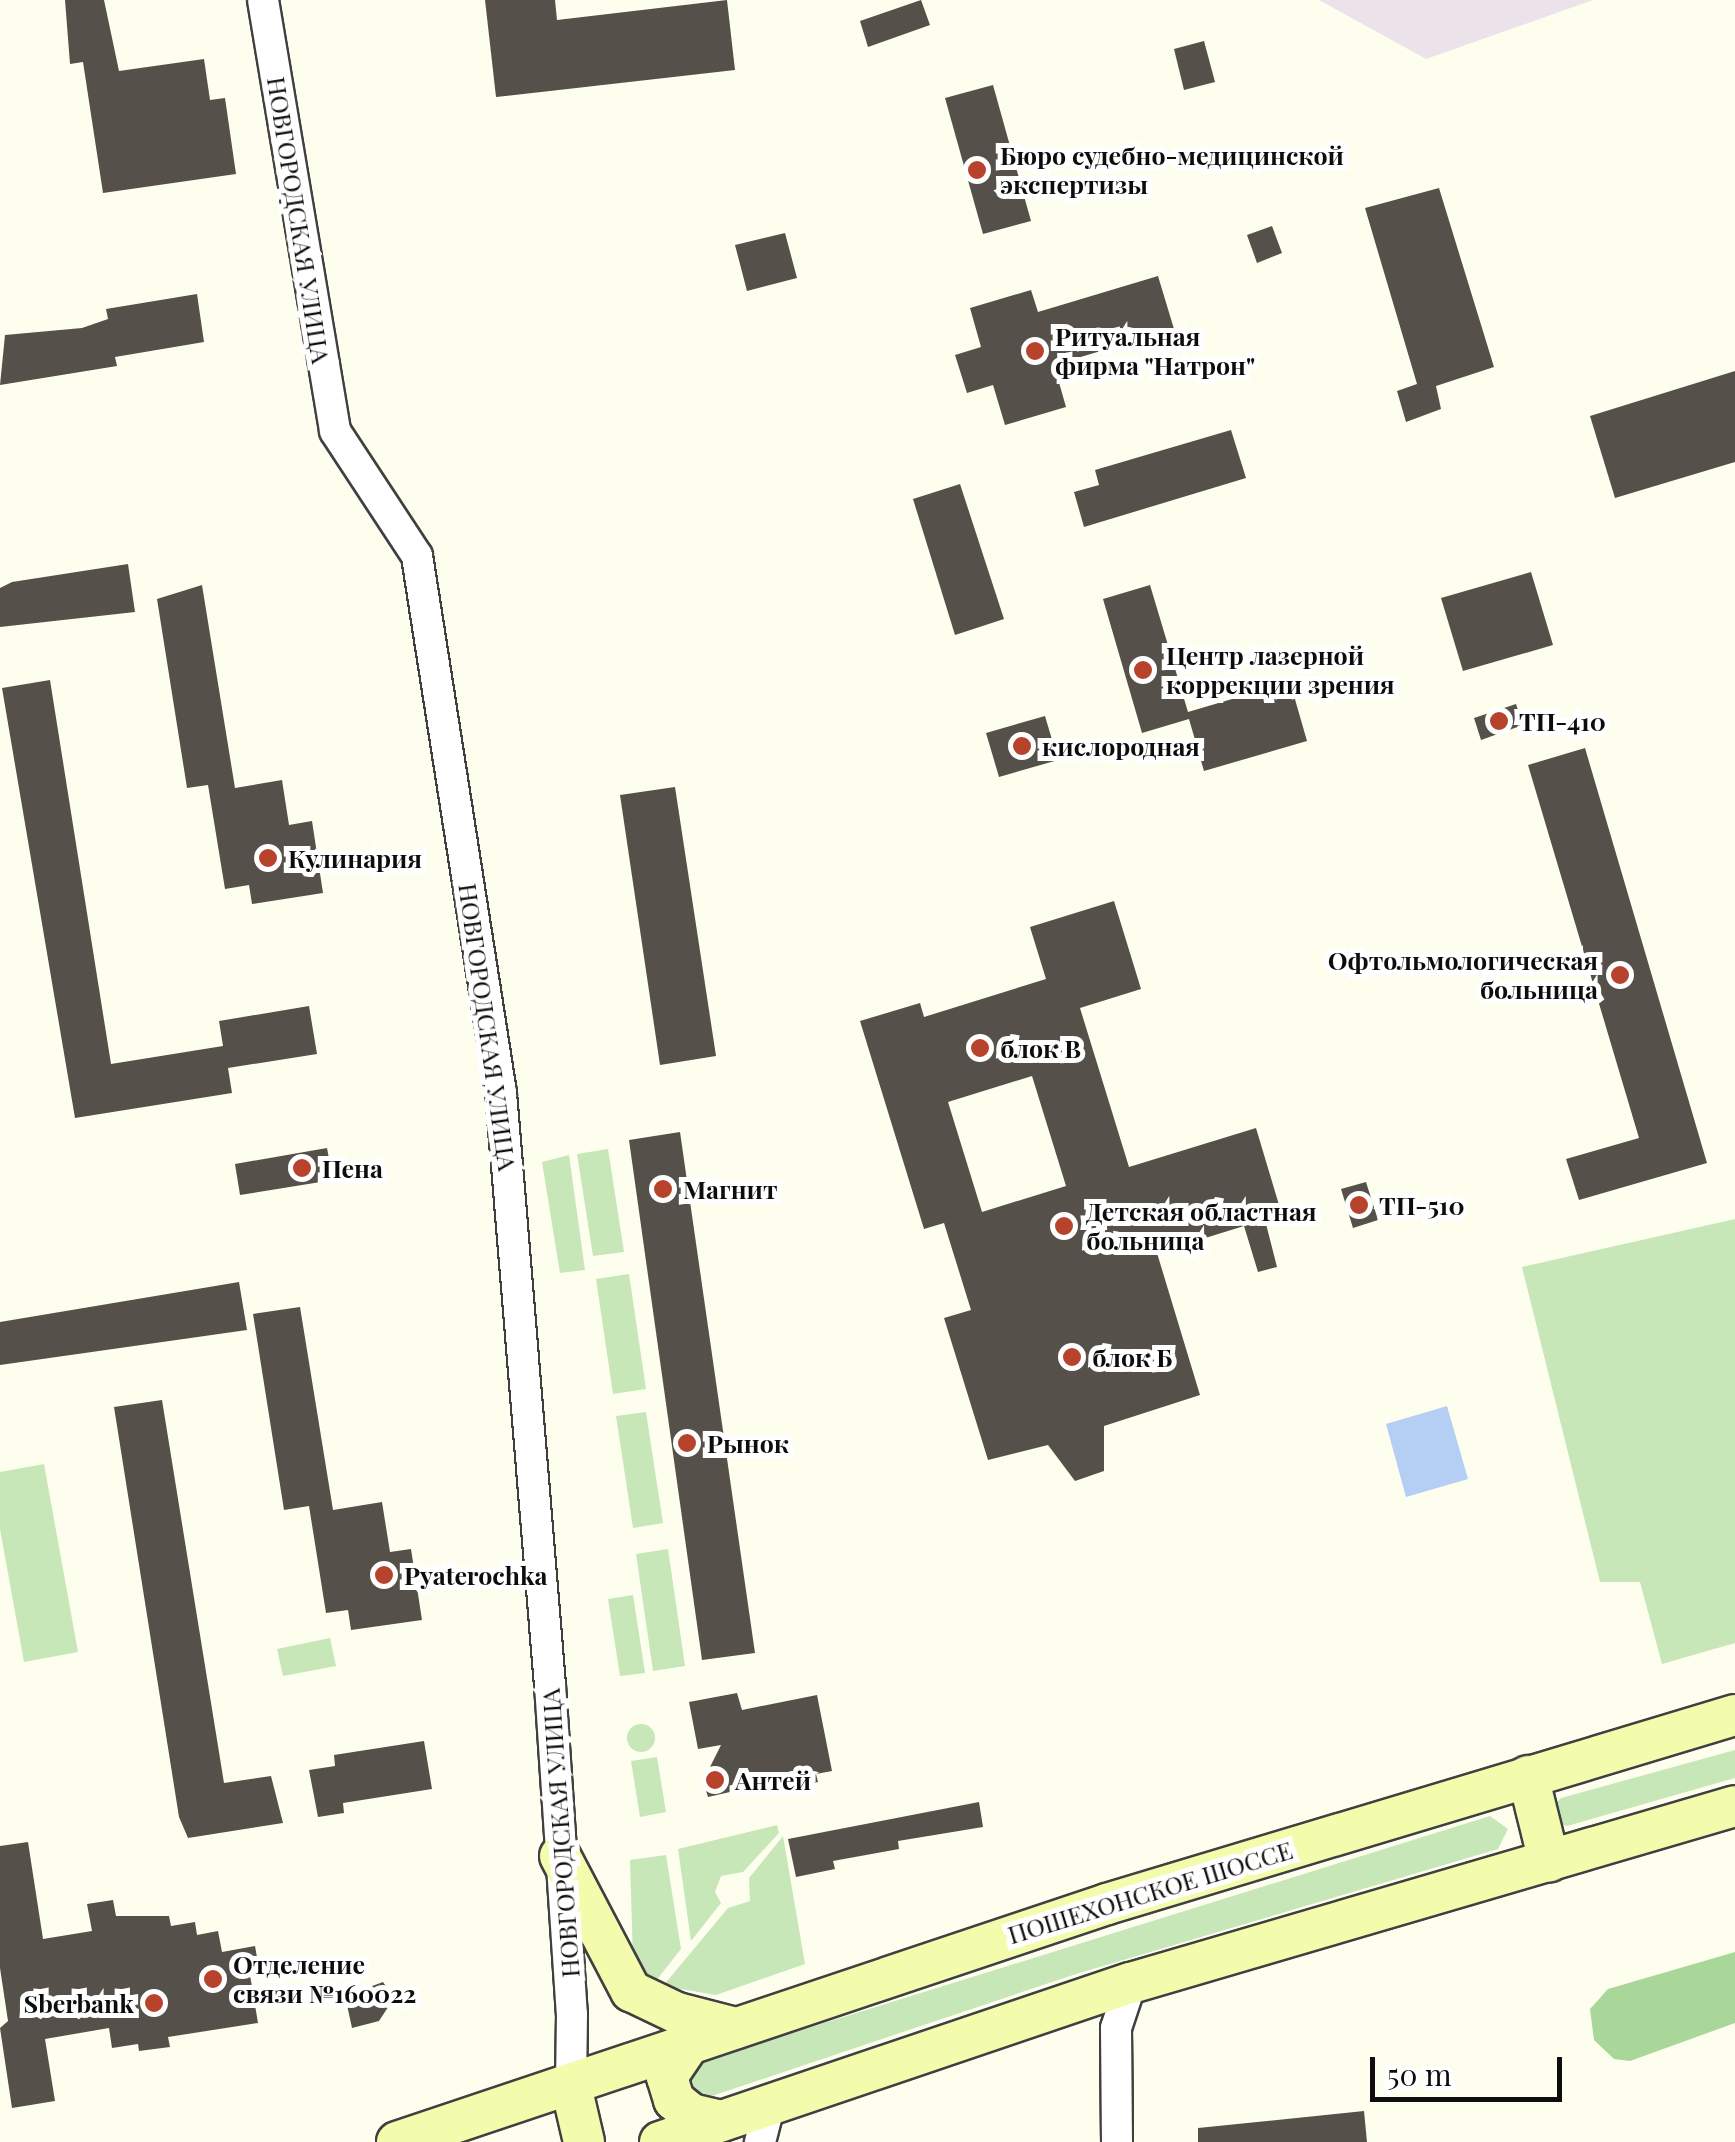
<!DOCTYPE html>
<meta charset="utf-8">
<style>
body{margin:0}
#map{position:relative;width:1735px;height:2142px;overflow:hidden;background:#fefeee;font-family:"Playfair Display",serif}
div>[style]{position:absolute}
.industrial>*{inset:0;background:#ece2ea}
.green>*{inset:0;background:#c7e7b9}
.round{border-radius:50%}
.forest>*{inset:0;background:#a8d799}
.water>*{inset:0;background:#b5cef3}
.building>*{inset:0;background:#55514a}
.roads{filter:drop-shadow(2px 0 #404040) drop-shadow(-2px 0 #404040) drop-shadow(0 2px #404040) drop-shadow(0 -2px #404040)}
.minor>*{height:30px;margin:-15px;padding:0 15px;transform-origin:15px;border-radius:15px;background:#fff}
.secondary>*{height:40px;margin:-20px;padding:0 20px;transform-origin:20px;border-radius:20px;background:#f3fbac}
.dots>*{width:28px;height:28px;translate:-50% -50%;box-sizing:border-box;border:5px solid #fff;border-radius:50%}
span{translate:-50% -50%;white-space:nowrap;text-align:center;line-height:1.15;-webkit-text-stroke:10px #fff;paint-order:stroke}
.poi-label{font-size:25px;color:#0d0d0d;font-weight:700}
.left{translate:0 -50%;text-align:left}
.right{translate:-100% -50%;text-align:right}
.street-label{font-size:25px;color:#0d0d0d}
.scale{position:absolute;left:1370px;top:2057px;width:192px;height:45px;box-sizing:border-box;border:5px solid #0d0d0d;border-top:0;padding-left:12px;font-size:30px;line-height:35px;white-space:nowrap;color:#0d0d0d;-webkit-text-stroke:8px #fff;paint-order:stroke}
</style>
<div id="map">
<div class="industrial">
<div style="clip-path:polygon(1319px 0,1593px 0,1426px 59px)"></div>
</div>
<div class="green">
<div style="clip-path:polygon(608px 1149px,624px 1252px,593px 1256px,577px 1154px)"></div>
<div style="clip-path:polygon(569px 1155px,585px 1270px,560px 1273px,542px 1162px)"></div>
<div style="clip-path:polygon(1735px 1219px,1735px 1643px,1662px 1664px,1640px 1582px,1600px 1582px,1522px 1267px)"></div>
<div style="clip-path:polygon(629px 1274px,646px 1389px,613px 1394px,596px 1279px)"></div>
<div style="clip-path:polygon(646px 1412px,663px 1523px,633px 1528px,616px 1416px)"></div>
<div style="clip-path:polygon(44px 1464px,78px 1652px,24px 1662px,0 1529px,0 1472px)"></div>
<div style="clip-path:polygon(668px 1549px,685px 1666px,653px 1671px,636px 1554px)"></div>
<div style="clip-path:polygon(633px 1595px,645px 1673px,620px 1676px,608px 1599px)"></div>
<div style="clip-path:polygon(330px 1638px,336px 1666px,283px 1676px,277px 1649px)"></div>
<div class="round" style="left:627px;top:1724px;width:28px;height:28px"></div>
<div style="clip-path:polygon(1735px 1750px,1735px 1778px,1567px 1826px,1558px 1823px,1554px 1805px,1561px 1798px)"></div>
<div style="clip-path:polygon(657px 1757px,666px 1812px,640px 1817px,631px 1761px)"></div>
<div style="clip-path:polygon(1490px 1816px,1508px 1829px,1498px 1849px,1076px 1974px,697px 2101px,686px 2066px)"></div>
<div style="clip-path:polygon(777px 1825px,779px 1833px,743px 1872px,721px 1876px,715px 1892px,721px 1903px,691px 1941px,678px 1849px)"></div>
<div style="clip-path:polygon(783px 1836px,805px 1964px,716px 1995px,663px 1986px,728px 1908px,750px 1901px,749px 1878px)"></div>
<div style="clip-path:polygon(666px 1855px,681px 1949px,655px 1982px,633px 1961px,630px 1860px)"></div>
</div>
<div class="forest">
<div style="clip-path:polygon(1735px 1952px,1735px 2023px,1630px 2061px,1614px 2059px,1594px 2040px,1590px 2009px,1608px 1989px)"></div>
</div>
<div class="water">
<div style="clip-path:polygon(1447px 1406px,1468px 1479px,1406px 1497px,1386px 1424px)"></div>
</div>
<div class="building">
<div style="clip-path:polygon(65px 0,104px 0,119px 71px,204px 59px,210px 100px,225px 98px,236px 174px,103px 193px,83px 62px,70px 64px)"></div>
<div style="clip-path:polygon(485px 0,555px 0,557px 20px,727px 0,735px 70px,496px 97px)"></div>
<div style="clip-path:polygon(921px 0,930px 25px,868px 47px,860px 21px)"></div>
<div style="clip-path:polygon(1204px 41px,1215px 82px,1184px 90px,1174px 49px)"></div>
<div style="clip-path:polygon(993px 85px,1031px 221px,983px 234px,945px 98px)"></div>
<div style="clip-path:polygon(1439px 188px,1494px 367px,1436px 386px,1441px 409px,1406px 422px,1397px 391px,1417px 384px,1365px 208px)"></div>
<div style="clip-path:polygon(1272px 226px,1282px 253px,1257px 263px,1247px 235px)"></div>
<div style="clip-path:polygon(785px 233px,797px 278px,747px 291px,735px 245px)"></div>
<div style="clip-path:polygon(1158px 276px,1174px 329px,1054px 365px,1066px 407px,1005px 425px,993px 385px,967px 393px,955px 355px,981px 347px,970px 308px,1031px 290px,1038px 312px)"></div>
<div style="clip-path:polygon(197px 294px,204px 342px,115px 357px,117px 366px,0 385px,5px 335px,82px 328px,108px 319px,106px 309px)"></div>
<div style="clip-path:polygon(1735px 371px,1735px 462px,1615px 498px,1590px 416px)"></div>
<div style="clip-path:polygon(1231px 430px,1246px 478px,1084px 527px,1074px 492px,1099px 485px,1095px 470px)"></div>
<div style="clip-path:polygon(960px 484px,1004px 619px,955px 635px,913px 499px)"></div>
<div style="clip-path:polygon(128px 564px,135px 612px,0 627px,0 588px,12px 582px)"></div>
<div style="clip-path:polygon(1531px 572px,1553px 645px,1463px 671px,1441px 598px)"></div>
<div style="clip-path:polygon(202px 585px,235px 788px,282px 780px,289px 825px,312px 821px,323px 893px,252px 904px,249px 885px,225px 889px,208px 785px,187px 788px,157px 599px)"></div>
<div style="clip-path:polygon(1150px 585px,1188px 712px,1290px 682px,1307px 741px,1204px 771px,1189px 719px,1142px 733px,1103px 599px)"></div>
<div style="clip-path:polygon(50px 680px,111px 1064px,223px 1046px,219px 1021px,309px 1006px,317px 1054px,228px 1068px,232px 1093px,75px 1118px,2px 688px)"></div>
<div style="clip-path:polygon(1516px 704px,1523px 725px,1481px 740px,1474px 718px)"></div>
<div style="clip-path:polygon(1045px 716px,1058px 760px,999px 777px,986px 733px)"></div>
<div style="clip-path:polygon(1585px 748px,1707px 1163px,1579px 1200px,1566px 1159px,1639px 1138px,1528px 765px)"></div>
<div style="clip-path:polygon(675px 787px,716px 1056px,660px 1065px,620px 795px)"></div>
<div style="clip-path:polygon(evenodd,1114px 901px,1141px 989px,1080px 1008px,1129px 1167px,1256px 1128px,1282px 1215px,1265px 1220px,1277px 1267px,1258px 1272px,1244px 1226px,1157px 1253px,1200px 1395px,1104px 1426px,1104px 1471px,1075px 1481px,1048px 1445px,988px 1460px,944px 1318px,971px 1310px,944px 1223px,924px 1229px,860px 1021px,920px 1003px,924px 1017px,1046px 979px,1030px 927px,1114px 901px,1032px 1076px,1066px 1186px,982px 1212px,948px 1102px,1032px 1076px)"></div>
<div style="clip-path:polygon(680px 1132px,755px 1653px,702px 1660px,629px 1140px)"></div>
<div style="clip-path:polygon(327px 1148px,333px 1180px,240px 1195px,235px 1164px)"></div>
<div style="clip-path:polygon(1366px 1182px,1378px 1220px,1353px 1228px,1341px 1189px)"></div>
<div style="clip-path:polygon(239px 1282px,247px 1330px,0 1365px,0 1322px)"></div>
<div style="clip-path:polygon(300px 1307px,333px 1510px,382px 1502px,390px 1552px,411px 1549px,422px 1620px,351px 1630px,348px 1610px,326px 1613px,309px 1506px,284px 1510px,253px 1314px)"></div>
<div style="clip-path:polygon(162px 1400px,224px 1783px,271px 1776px,283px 1823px,188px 1838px,179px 1817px,114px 1407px)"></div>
<div style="clip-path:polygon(737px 1693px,742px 1710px,817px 1695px,832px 1771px,816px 1774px,818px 1782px,796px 1786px,795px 1777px,708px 1797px,703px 1781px,721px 1745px,698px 1749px,689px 1702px)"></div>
<div style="clip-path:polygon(424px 1741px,432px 1789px,343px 1803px,344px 1813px,318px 1817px,309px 1770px,335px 1766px,334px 1755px)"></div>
<div style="clip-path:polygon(979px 1802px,983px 1827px,898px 1841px,899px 1849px,833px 1861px,835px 1869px,796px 1877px,788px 1839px)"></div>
<div style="clip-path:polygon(28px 1842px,43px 1939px,92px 1931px,87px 1904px,113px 1900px,116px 1916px,169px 1916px,171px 1926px,195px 1922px,197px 1935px,218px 1931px,222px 1952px,255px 1946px,260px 1974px,250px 1975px,258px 2023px,168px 2037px,170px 2047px,139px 2051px,138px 2044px,112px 2048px,109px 2028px,45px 2039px,55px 2101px,12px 2108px,0 2028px,8px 2021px,0 1968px,0 1846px)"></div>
<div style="clip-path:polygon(383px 1982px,394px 1998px,379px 2021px,352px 2028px,345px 1996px)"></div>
<div style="clip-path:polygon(1364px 2111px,1367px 2142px,1198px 2142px,1198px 2128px)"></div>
</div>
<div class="roads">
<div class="minor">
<div style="left:263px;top:0;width:437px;rotate:80.5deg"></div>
<div style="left:335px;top:431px;width:149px;rotate:56.7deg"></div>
<div style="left:417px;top:556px;width:544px;rotate:81.11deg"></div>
<div style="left:501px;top:1093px;width:594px;rotate:85.27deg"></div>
<div style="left:550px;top:1685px;width:330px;rotate:86.2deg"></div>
<div style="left:572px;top:2014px;width:72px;rotate:90.8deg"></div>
<div style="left:760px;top:2142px;width:40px;rotate:-75.6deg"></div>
<div style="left:1117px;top:2142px;width:114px;rotate:-90.5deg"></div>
<div style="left:1116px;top:2028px;width:47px;rotate:-71.6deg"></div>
</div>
<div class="secondary">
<div style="left:1528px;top:1776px;width:88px;rotate:76.1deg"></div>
<div style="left:560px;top:1856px;width:153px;rotate:62.3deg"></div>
<div style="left:631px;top:1991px;width:51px;rotate:25.6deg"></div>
<div style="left:677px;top:2013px;width:61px;rotate:14.3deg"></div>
<div style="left:687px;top:2047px;width:36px;rotate:124deg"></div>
<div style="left:667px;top:2077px;width:24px;rotate:73deg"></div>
<div style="left:674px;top:2100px;width:22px;rotate:39deg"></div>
<div style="left:691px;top:2114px;width:31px;rotate:13deg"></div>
<div style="left:571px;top:2086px;width:57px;rotate:76.9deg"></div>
<div style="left:397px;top:2142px;width:749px;rotate:-18.53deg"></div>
<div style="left:1107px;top:1904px;width:656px;rotate:-16.75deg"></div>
<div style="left:660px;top:2142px;width:497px;rotate:-18.7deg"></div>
<div style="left:1131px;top:1983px;width:629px;rotate:-16.33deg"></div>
</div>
</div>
<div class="dots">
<div style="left:977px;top:170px;background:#b7432c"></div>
<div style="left:1035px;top:351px;background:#b7432c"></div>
<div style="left:1143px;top:670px;background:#b7432c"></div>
<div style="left:1499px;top:721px;background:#b7432c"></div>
<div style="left:1022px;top:746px;background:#b7432c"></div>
<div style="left:268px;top:858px;background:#b7432c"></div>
<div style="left:1620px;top:975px;background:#b7432c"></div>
<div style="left:980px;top:1048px;background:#b7432c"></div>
<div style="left:302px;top:1168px;background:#b7432c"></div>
<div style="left:663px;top:1189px;background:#b7432c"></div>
<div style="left:1359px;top:1205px;background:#b7432c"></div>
<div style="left:1064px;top:1226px;background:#b7432c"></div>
<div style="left:1072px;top:1357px;background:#b7432c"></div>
<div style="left:687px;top:1443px;background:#b7432c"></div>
<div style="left:384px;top:1575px;background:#b7432c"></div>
<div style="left:715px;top:1780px;background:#b7432c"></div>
<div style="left:213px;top:1979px;background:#b7432c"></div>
<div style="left:154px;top:2003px;background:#b7432c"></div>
</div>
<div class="poi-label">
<span class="left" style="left:1000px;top:170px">Бюро судебно-медицинской<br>экспертизы</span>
<span class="left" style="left:1055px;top:351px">Ритуальная<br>фирма "Натрон"</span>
<span class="left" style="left:1166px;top:670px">Центр лазерной<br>коррекции зрения</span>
<span class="left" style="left:1519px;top:721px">ТП-410</span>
<span class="left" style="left:1042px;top:746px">кислородная</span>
<span class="left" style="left:288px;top:858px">Кулинария</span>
<span class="right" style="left:1598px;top:975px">Офтольмологическая<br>больница</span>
<span class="left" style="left:1000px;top:1048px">блок В</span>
<span class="left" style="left:322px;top:1168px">Пена</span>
<span class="left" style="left:683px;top:1189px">Магнит</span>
<span class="left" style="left:1379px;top:1205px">ТП-510</span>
<span class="left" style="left:1086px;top:1226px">Детская областная<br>больница</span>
<span class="left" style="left:1092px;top:1357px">блок Б</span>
<span class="left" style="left:707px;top:1443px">Рынок</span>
<span class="left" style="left:404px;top:1575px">Pyaterochka</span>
<span class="left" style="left:735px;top:1780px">Антей</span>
<span class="left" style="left:233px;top:1979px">Отделение<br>связи №160022</span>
<span class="right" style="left:134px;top:2003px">Sberbank</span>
</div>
<div class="street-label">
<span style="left:299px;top:220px;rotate:81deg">НОВГОРОДСКАЯ УЛИЦА</span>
<span style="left:488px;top:1027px;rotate:82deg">НОВГОРОДСКАЯ УЛИЦА</span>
<span style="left:560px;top:1833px;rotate:-94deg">НОВГОРОДСКАЯ УЛИЦА</span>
<span style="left:1150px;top:1892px;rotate:-17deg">ПОШЕХОНСКОЕ ШОССЕ</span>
</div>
<div class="scale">50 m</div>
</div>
